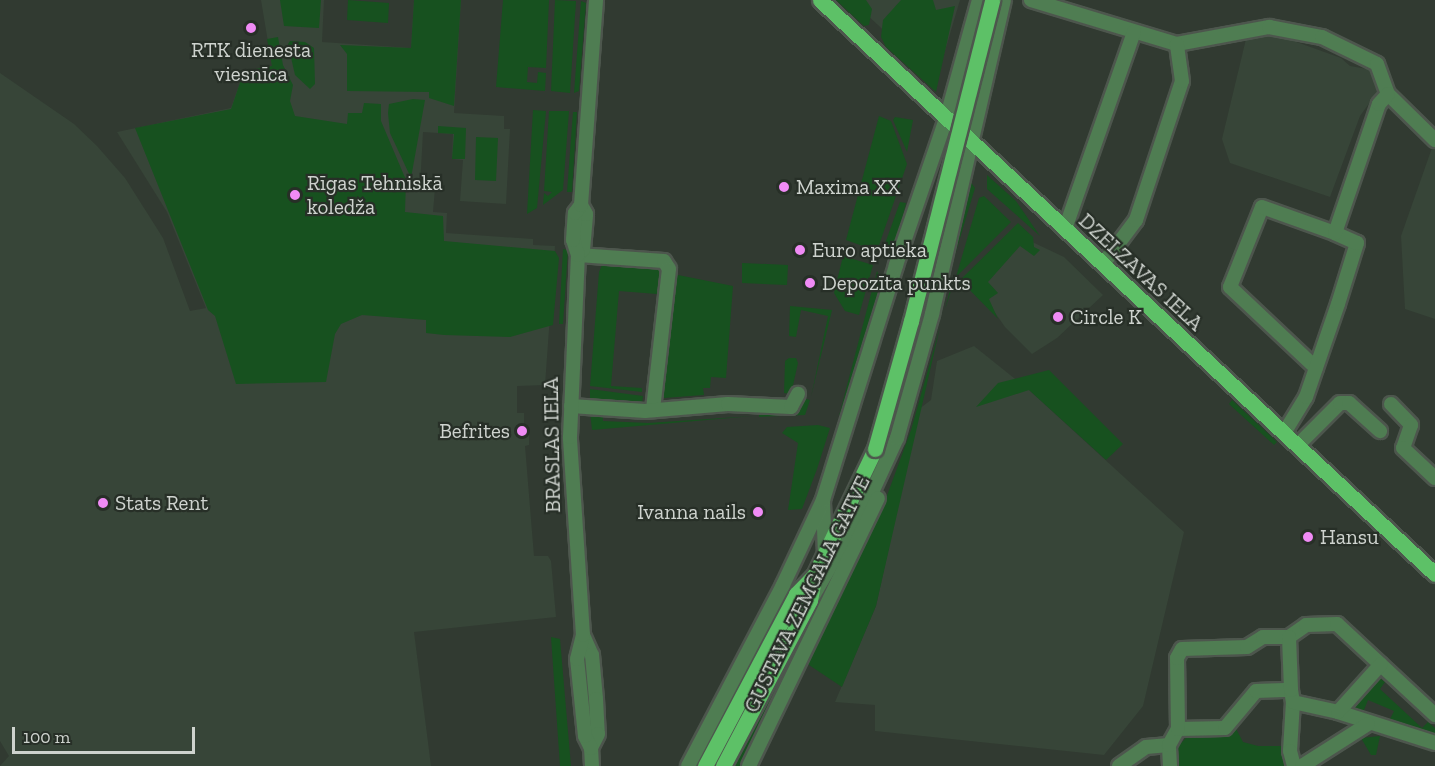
<!DOCTYPE html>
<meta charset="utf-8">
<style>
body{margin:0}
#map{position:relative;width:1435px;height:766px;overflow:hidden;background:#313a31;font-family:"Zilla Slab",serif}
div>[style]{position:absolute}
.built>*{inset:0;background:#374538}
.green>*{inset:0;background:#17511f}
.roads{filter:drop-shadow(2px 0 #4d564d) drop-shadow(-2px 0 #4d564d) drop-shadow(0 2px #4d564d) drop-shadow(0 -2px #4d564d)}
.minor>*{height:14px;margin:-7px;padding:0 7px;transform-origin:7px;border-radius:7px;background:#4f7d52}
.major>*{height:15px;margin:-7.5px;padding:0 7.5px;transform-origin:7.5px;border-radius:7.5px;background:#5dc167}
.bridges{filter:drop-shadow(2px 0 #4d564d) drop-shadow(-2px 0 #4d564d) drop-shadow(0 2px #4d564d) drop-shadow(0 -2px #4d564d)}
.major-bridge>*{height:15px;margin:-7.5px;padding:0 7.5px;transform-origin:7.5px;border-radius:7.5px;background:#5dc167}
.dots>*{width:16px;height:16px;translate:-50% -50%;box-sizing:border-box;border:3px solid #272f27;border-radius:50%}
span{translate:-50% -50%;white-space:nowrap;text-align:center;line-height:1.15;-webkit-text-stroke:4.5px #272f27;paint-order:stroke}
.poi-label{font-size:21px;color:#ced3ce}
.left{translate:0 -50%;text-align:left}
.right{translate:-100% -50%;text-align:right}
.street-label{font-size:21px;color:#ced3ce}
.scale{position:absolute;left:12px;top:727px;width:183px;height:27px;box-sizing:border-box;border:3px solid #ced3ce;border-top:0;padding-left:8px;font-size:18px;line-height:21px;white-space:nowrap;color:#ced3ce;-webkit-text-stroke:4px #272f27;paint-order:stroke}
</style>
<div id="map">
<div class="built">
<div style="clip-path:polygon(261px 0,324px 0,322px 42px,411px 48px,414px 0,461px 0,454px 113px,504px 116px,504px 129px,510px 129px,506px 204px,460px 201px,463px 160px,452px 159px,453px 134px,423px 132px,420px 187px,435px 188px,433px 212px,447px 213px,446px 233px,533px 239px,533px 245px,555px 246px,545px 385px,517px 386px,517px 413px,524px 413px,524px 434px,529px 434px,529px 445px,525px 446px,534px 556px,548px 556px,551px 561px,556px 617px,414px 632px,431px 766px,0 766px,9px 756px,0 741px,0 73px,74px 124px,97px 146px,125px 178px,163px 238px,190px 311px,206px 308px,167px 212px,117px 132px,231px 108px,244px 71px,272px 66px)"></div>
<div style="clip-path:polygon(851px 0,960px 0,942px 61px,933px 76px)"></div>
<div style="clip-path:polygon(1261px 34px,1291px 40px,1341px 58px,1350px 66px,1373px 70px,1379px 80px,1378px 91px,1360px 116px,1330px 197px,1230px 163px,1222px 139px,1246px 39px)"></div>
<div style="clip-path:polygon(1433px 145px,1435px 146px,1435px 319px,1405px 309px,1401px 236px)"></div>
<div style="clip-path:polygon(1026px 239px,1064px 257px,1103px 295px,1057px 338px,1032px 354px,1005px 327px,977px 287px)"></div>
<div style="clip-path:polygon(974px 346px,1029px 390px,1184px 532px,1143px 706px,1104px 755px,875px 731px,875px 705px,835px 702px,876px 606px,919px 409px,931px 400px,937px 361px)"></div>
</div>
<div class="green">
<div style="clip-path:polygon(280px 0,321px 0,319px 28px,284px 26px)"></div>
<div style="clip-path:polygon(348px 0,389px 3px,388px 23px,347px 20px)"></div>
<div style="clip-path:polygon(414px 0,461px 0,454px 106px,429px 98px,429px 92px,347px 91px,347px 54px,340px 45px,411px 48px)"></div>
<div style="clip-path:polygon(503px 0,549px 0,546px 68px,528px 67px,527px 82px,537px 83px,538px 72px,546px 73px,545px 91px,496px 87px)"></div>
<div style="clip-path:polygon(555px 0,576px 1px,570px 93px,551px 91px)"></div>
<div style="clip-path:polygon(836px 0,866px 0,872px 9px,869px 25px,864px 26px)"></div>
<div style="clip-path:polygon(901px 0,933px 0,936px 10px,955px 6px,936px 92px,886px 47px,881px 37px,883px 20px)"></div>
<div style="clip-path:polygon(581px 1px,586px 3px,579px 91px,574px 93px)"></div>
<div style="clip-path:polygon(278px 37px,283px 65px,293px 85px,290px 101px,295px 116px,347px 124px,348px 113px,362px 113px,364px 103px,381px 104px,381px 121px,406px 180px,405px 212px,443px 216px,444px 241px,555px 251px,559px 258px,553px 325px,510px 337px,444px 335px,426px 333px,426px 320px,362px 315px,341px 324px,335px 334px,326px 382px,236px 384px,215px 316px,208px 310px,135px 128px,231px 109px,244px 71px,272px 66px,267px 39px)"></div>
<div style="clip-path:polygon(290px 41px,305px 42px,314px 48px,315px 84px,310px 89px,295px 75px,288px 44px)"></div>
<div style="clip-path:polygon(413px 99px,425px 100px,411px 178px,390px 133px,388px 113px,389px 104px)"></div>
<div style="clip-path:polygon(533px 110px,546px 111px,537px 208px,527px 214px)"></div>
<div style="clip-path:polygon(549px 111px,569px 111px,563px 190px,543px 205px,544px 193px,548px 196px,552px 192px,544px 191px)"></div>
<div style="clip-path:polygon(573px 112px,577px 112px,572px 192px,567px 192px)"></div>
<div style="clip-path:polygon(879px 116px,891px 121px,907px 164px,877px 251px,846px 240px)"></div>
<div style="clip-path:polygon(895px 117px,913px 120px,907px 152px,893px 120px)"></div>
<div style="clip-path:polygon(438px 126px,466px 128px,465px 159px,452px 159px,454px 134px,438px 133px)"></div>
<div style="clip-path:polygon(476px 137px,498px 138px,496px 181px,475px 180px)"></div>
<div style="clip-path:polygon(987px 175px,1016px 201px,1040px 236px,987px 189px)"></div>
<div style="clip-path:polygon(970px 181px,975px 188px,951px 268px,966px 182px)"></div>
<div style="clip-path:polygon(984px 196px,1011px 222px,956px 277px,979px 198px)"></div>
<div style="clip-path:polygon(900px 202px,906px 203px,896px 245px,882px 252px)"></div>
<div style="clip-path:polygon(1018px 223px,1033px 237px,1034px 247px,1040px 250px,1034px 256px,1020px 246px,988px 282px,998px 293px,989px 299px,998px 319px,962px 282px,951px 291px,945px 309px,950px 290px)"></div>
<div style="clip-path:polygon(563px 249px,568px 250px,563px 324px,559px 324px)"></div>
<div style="clip-path:polygon(843px 256px,873px 265px,859px 315px,845px 311px,834px 293px)"></div>
<div style="clip-path:polygon(604px 260px,661px 265px,657px 294px,619px 291px,611px 386px,642px 388px,642px 392px,590px 386px,599px 272px)"></div>
<div style="clip-path:polygon(742px 263px,788px 265px,787px 285px,742px 283px)"></div>
<div style="clip-path:polygon(877px 271px,882px 281px,845px 409px,839px 416px)"></div>
<div style="clip-path:polygon(673px 274px,733px 286px,726px 378px,711px 377px,710px 388px,703px 388px,704px 395px,664px 398px,659px 393px)"></div>
<div style="clip-path:polygon(790px 306px,832px 310px,811px 397px,828px 316px,801px 310px,796px 337px,789px 336px)"></div>
<div style="clip-path:polygon(940px 327px,876px 606px,842px 687px,806px 663px,881px 512px,911px 430px)"></div>
<div style="clip-path:polygon(789px 358px,796px 358px,798px 363px,791px 394px,784px 393px,785px 361px)"></div>
<div style="clip-path:polygon(1049px 370px,1123px 444px,1106px 460px,1029px 390px,976px 407px,998px 383px)"></div>
<div style="clip-path:polygon(590px 389px,643px 396px,642px 403px,590px 399px)"></div>
<div style="clip-path:polygon(801px 398px,810px 400px,805px 415px,759px 417px,759px 413px,797px 412px)"></div>
<div style="clip-path:polygon(1232px 400px,1277px 442px,1274px 445px,1229px 404px)"></div>
<div style="clip-path:polygon(590px 412px,603px 413px,603px 421px,648px 423px,753px 416px,592px 430px)"></div>
<div style="clip-path:polygon(818px 425px,830px 428px,817px 469px,802px 509px,788px 510px,798px 443px,782px 433px,787px 427px)"></div>
<div style="clip-path:polygon(846px 545px,742px 766px,734px 766px)"></div>
<div style="clip-path:polygon(551px 637px,560px 639px,571px 766px,560px 766px)"></div>
<div style="clip-path:polygon(1379px 678px,1385px 682px,1380px 689px,1422px 728px,1428px 722px,1435px 728px,1435px 738px,1388px 723px,1394px 711px,1368px 700px,1362px 715px,1351px 710px,1350px 706px)"></div>
<div style="clip-path:polygon(1234px 725px,1243px 742px,1258px 746px,1285px 746px,1289px 766px,1177px 766px,1176px 748px,1191px 733px)"></div>
<div style="clip-path:polygon(1380px 736px,1376px 755px,1371px 755px,1361px 738px)"></div>
</div>
<div class="roads">
<div class="minor">
<div style="left:1031px;top:0;width:152px;rotate:16.8deg"></div>
<div style="left:1177px;top:44px;width:94px;rotate:-10.5deg"></div>
<div style="left:1269px;top:27px;width:54px;rotate:10.7deg"></div>
<div style="left:1322px;top:37px;width:61px;rotate:26.1deg"></div>
<div style="left:1377px;top:64px;width:32px;rotate:70deg"></div>
<div style="left:1388px;top:94px;width:66px;rotate:44.4deg"></div>
<div style="left:1065px;top:229px;width:209px;rotate:-70.7deg"></div>
<div style="left:578px;top:255px;width:86px;rotate:4deg"></div>
<div style="left:664px;top:261px;width:9px;rotate:58deg"></div>
<div style="left:669px;top:269px;width:142px;rotate:96.5deg"></div>
<div style="left:578px;top:255px;width:7px;rotate:-45deg"></div>
<div style="left:583px;top:250px;width:36px;rotate:-85deg"></div>
<div style="left:586px;top:214px;width:10px;rotate:-119deg"></div>
<div style="left:1103px;top:264px;width:55px;rotate:-53.1deg"></div>
<div style="left:1136px;top:220px;width:146px;rotate:-71.7deg"></div>
<div style="left:1182px;top:81px;width:37px;rotate:-98deg"></div>
<div style="left:1316px;top:368px;width:118px;rotate:-136.7deg"></div>
<div style="left:1230px;top:287px;width:86px;rotate:-68.2deg"></div>
<div style="left:1262px;top:207px;width:77px;rotate:19.6deg"></div>
<div style="left:1391px;top:404px;width:29px;rotate:46deg"></div>
<div style="left:1411px;top:425px;width:24px;rotate:109deg"></div>
<div style="left:1403px;top:448px;width:44px;rotate:43.2deg"></div>
<div style="left:571px;top:406px;width:74px;rotate:3.9deg"></div>
<div style="left:645px;top:411px;width:83px;rotate:-4.8deg"></div>
<div style="left:728px;top:404px;width:63px;rotate:2.7deg"></div>
<div style="left:791px;top:407px;width:15px;rotate:-62deg"></div>
<div style="left:1284px;top:433px;width:42px;rotate:-58.6deg"></div>
<div style="left:1306px;top:397px;width:98px;rotate:-71deg"></div>
<div style="left:1338px;top:304px;width:64px;rotate:-72.7deg"></div>
<div style="left:1357px;top:243px;width:24px;rotate:-156deg"></div>
<div style="left:1335px;top:233px;width:136px;rotate:-71.2deg"></div>
<div style="left:1379px;top:104px;width:13px;rotate:-48deg"></div>
<div style="left:1298px;top:445px;width:59px;rotate:-45deg"></div>
<div style="left:1340px;top:403px;width:9px"></div>
<div style="left:1349px;top:403px;width:42px;rotate:42.1deg"></div>
<div style="left:823px;top:502px;width:52px;rotate:87.8deg"></div>
<div style="left:813px;top:596px;width:108px;rotate:-59.9deg"></div>
<div style="left:867px;top:503px;width:72px;rotate:-65.2deg"></div>
<div style="left:897px;top:438px;width:129px;rotate:-74.2deg"></div>
<div style="left:932px;top:314px;width:322px;rotate:-77.1deg"></div>
<div style="left:583px;top:635px;width:22px;rotate:66deg"></div>
<div style="left:592px;top:655px;width:44px;rotate:84.8deg"></div>
<div style="left:596px;top:699px;width:35px;rotate:87deg"></div>
<div style="left:598px;top:734px;width:16px;rotate:117deg"></div>
<div style="left:1289px;top:637px;width:21px;rotate:-35deg"></div>
<div style="left:1306px;top:625px;width:31px;rotate:-2deg"></div>
<div style="left:1337px;top:624px;width:134px;rotate:42.9deg"></div>
<div style="left:1293px;top:702px;width:49px;rotate:93.5deg"></div>
<div style="left:1290px;top:751px;width:16px;rotate:75deg"></div>
<div style="left:1338px;top:712px;width:102px;rotate:17.7deg"></div>
<div style="left:1178px;top:729px;width:47px;rotate:-1.2deg"></div>
<div style="left:1225px;top:728px;width:48px;rotate:-50deg"></div>
<div style="left:1256px;top:691px;width:35px;rotate:-2deg"></div>
<div style="left:1291px;top:690px;width:12px;rotate:81deg"></div>
<div style="left:1293px;top:702px;width:46px;rotate:12.5deg"></div>
<div style="left:1338px;top:712px;width:64px;rotate:-48.1deg"></div>
<div style="left:592px;top:766px;width:18px;rotate:-93deg"></div>
<div style="left:591px;top:748px;width:13px;rotate:-117deg"></div>
<div style="left:585px;top:736px;width:77px;rotate:-95.9deg"></div>
<div style="left:577px;top:659px;width:25px;rotate:-76deg"></div>
<div style="left:583px;top:635px;width:198px;rotate:-93.8deg"></div>
<div style="left:570px;top:437px;width:182px;rotate:-87.5deg"></div>
<div style="left:578px;top:255px;width:16px;rotate:-108deg"></div>
<div style="left:573px;top:240px;width:27px;rotate:-86deg"></div>
<div style="left:575px;top:213px;width:10px;rotate:-53deg"></div>
<div style="left:581px;top:205px;width:206px;rotate:-85.8deg"></div>
<div style="left:688px;top:766px;width:204px;rotate:-62.3deg"></div>
<div style="left:783px;top:585px;width:94px;rotate:-64.8deg"></div>
<div style="left:823px;top:500px;width:246px;rotate:-72.7deg"></div>
<div style="left:896px;top:265px;width:157px;rotate:-71.1deg"></div>
<div style="left:947px;top:116px;width:120px;rotate:-74.6deg"></div>
<div style="left:749px;top:766px;width:297px;rotate:-64.3deg"></div>
<div style="left:1119px;top:766px;width:33px;rotate:-35deg"></div>
<div style="left:1146px;top:747px;width:23px;rotate:-5deg"></div>
<div style="left:1170px;top:766px;width:21px;rotate:-93deg"></div>
<div style="left:1169px;top:745px;width:18px;rotate:-61deg"></div>
<div style="left:1178px;top:729px;width:71px;rotate:-90.8deg"></div>
<div style="left:1177px;top:658px;width:10px;rotate:-61deg"></div>
<div style="left:1182px;top:649px;width:65px;rotate:-1.8deg"></div>
<div style="left:1247px;top:647px;width:19px;rotate:-32deg"></div>
<div style="left:1263px;top:637px;width:26px"></div>
<div style="left:1289px;top:637px;width:53px;rotate:87.8deg"></div>
<div style="left:1302px;top:766px;width:78px;rotate:-32.5deg"></div>
</div>
<div class="major">
<div style="left:820px;top:0;width:841px;rotate:43.03deg"></div>
<div style="left:705px;top:766px;width:195px;rotate:-62.1deg"></div>
<div style="left:796px;top:594px;width:28px;rotate:-46deg"></div>
<div style="left:815px;top:574px;width:139px;rotate:-64.4deg"></div>
<div style="left:723px;top:766px;width:187px;rotate:-62.3deg"></div>
<div style="left:810px;top:600px;width:25px;rotate:-79deg"></div>
</div>
</div>
<div class="bridges">
<div class="major-bridge">
<div style="left:875px;top:449px;width:133px;rotate:-74.3deg"></div>
<div style="left:911px;top:321px;width:331px;rotate:-75.8deg"></div>
</div>
</div>
<div class="dots">
<div style="left:251px;top:28px;background:#f08bf5"></div>
<div style="left:784px;top:187px;background:#f08bf5"></div>
<div style="left:295px;top:195px;background:#f08bf5"></div>
<div style="left:800px;top:250px;background:#f08bf5"></div>
<div style="left:810px;top:283px;background:#f08bf5"></div>
<div style="left:1058px;top:317px;background:#f08bf5"></div>
<div style="left:522px;top:431px;background:#f08bf5"></div>
<div style="left:103px;top:503px;background:#f08bf5"></div>
<div style="left:758px;top:512px;background:#f08bf5"></div>
<div style="left:1308px;top:537px;background:#f08bf5"></div>
</div>
<div class="poi-label">
<span style="left:251px;top:62px">RTK dienesta<br>viesnīca</span>
<span class="left" style="left:307px;top:195px">Rīgas Tehniskā<br>koledža</span>
<span class="left" style="left:796px;top:187px">Maxima XX</span>
<span class="left" style="left:812px;top:250px">Euro aptieka</span>
<span class="left" style="left:822px;top:283px">Depozīta punkts</span>
<span class="left" style="left:1070px;top:317px">Circle K</span>
<span class="right" style="left:510px;top:431px">Befrites</span>
<span class="left" style="left:115px;top:503px">Stats Rent</span>
<span class="right" style="left:746px;top:512px">Ivanna nails</span>
<span class="left" style="left:1320px;top:537px">Hansu</span>
</div>
<div class="street-label">
<span style="left:1141px;top:272px;rotate:43deg">DZELZAVAS IELA</span>
<span style="left:552px;top:445px;rotate:-91deg">BRASLAS IELA</span>
<span style="left:807px;top:594px;rotate:-64deg">GUSTAVA ZEMGALA GATVE</span>
</div>
<div class="scale">100 m</div>
</div>
